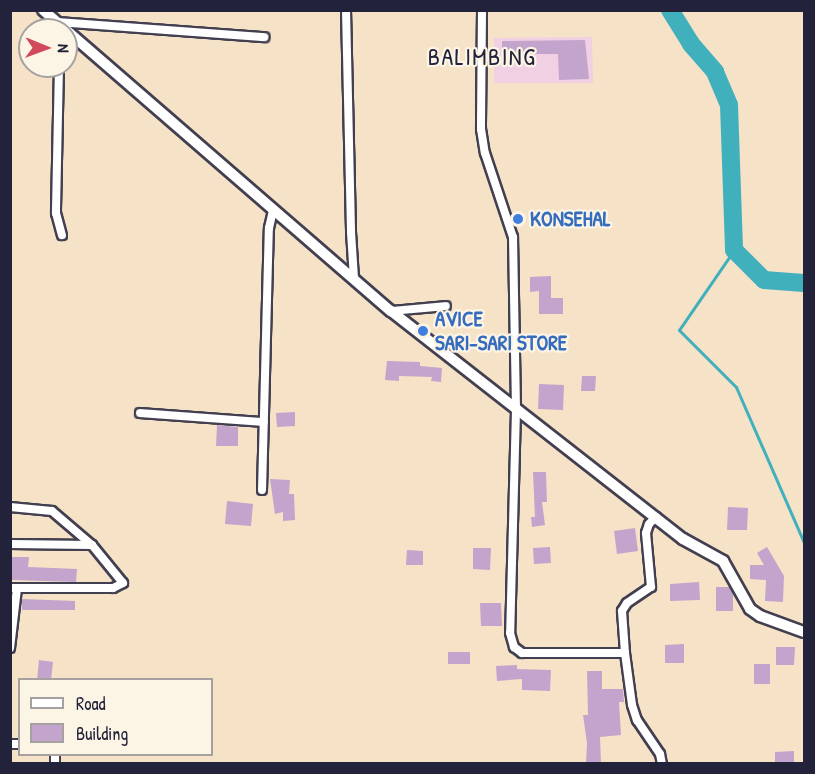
<!DOCTYPE html>
<style>
body{margin:0}
#map{position:relative;width:815px;height:774px;overflow:hidden;background:#f6e2c7;font-family:"Patrick Hand",sans-serif}
div>[style]{position:absolute}
.built>*{inset:0;background:#f1d0e3}
.stream>*{height:3px;margin:-1.5px;padding:0 1.5px;transform-origin:1.5px;border-radius:1.5px;background:#41b0bd}
.river>*{height:18px;margin:-9px;padding:0 9px;transform-origin:9px;border-radius:9px;background:#41b0bd}
.building>*{inset:0;background:#c3a4cd}
.roads{filter:drop-shadow(2px 0 #423f50) drop-shadow(-2px 0 #423f50) drop-shadow(0 2px #423f50) drop-shadow(0 -2px #423f50)}
.minor>*{height:8px;margin:-4px;padding:0 4px;transform-origin:4px;border-radius:4px;background:#fff}
.tertiary>*{height:10px;margin:-5px;padding:0 5px;transform-origin:5px;border-radius:5px;background:#fff}
.dots>*{width:16px;height:16px;translate:-50% -50%;box-sizing:border-box;border:3px solid #fcf5e5;border-radius:50%}
span{translate:-50% -50%;white-space:nowrap;text-align:center;line-height:1.15;-webkit-text-stroke:4.5px #fcf5e5;paint-order:stroke}
.shop-label{font-size:21px;color:#366cbe;font-weight:700}
.left{translate:0 -50%;text-align:left}
.quarter-label{font-size:24px;color:#22223b;letter-spacing:1.5px}
.frame{position:absolute;inset:0;border:12px solid #22223b;pointer-events:none}
.legend{position:absolute;left:18px;top:678px;width:195px;height:78px;box-sizing:border-box;background:#fcf5e5;border:2px solid #a5a1a1;margin:0;padding:8px 10px;list-style:none;font-size:18px;color:#22223b}
.legend li{display:flex;align-items:center;gap:12px;height:30px}
.legend b{width:30px;border:2px solid #a5a1a1}
.north{position:absolute;left:18px;top:18px;width:60px;height:60px;box-sizing:border-box;background:#fcf5e5;border:2px solid #a5a1a1;border-radius:50%;rotate:91deg;font-size:16px;font-weight:700;line-height:24px;text-align:center;color:#22223b}
.north::after{content:'';display:block;margin:auto;width:21px;height:27px;background:#d1495b;clip-path:polygon(50% 0,100% 100%,50% 72%,0 100%)}
</style>
<div id="map">
<div class="built">
<div style="clip-path:polygon(592px 37px,593px 83px,494px 83px,494px 38px)"></div>
</div>
<div class="stream">
<div style="left:734px;top:250px;width:97px;rotate:124.5deg"></div>
<div style="left:679px;top:330px;width:81px;rotate:45deg"></div>
<div style="left:736px;top:387px;width:170px;rotate:66.4deg"></div>
</div>
<div class="river">
<div style="left:670px;top:10px;width:40px;rotate:58deg"></div>
<div style="left:691px;top:44px;width:37px;rotate:49deg"></div>
<div style="left:715px;top:72px;width:36px;rotate:67deg"></div>
<div style="left:729px;top:105px;width:145px;rotate:88deg"></div>
<div style="left:734px;top:250px;width:42px;rotate:45deg"></div>
<div style="left:764px;top:280px;width:40px;rotate:4.3deg"></div>
</div>
<div class="building">
<div style="clip-path:polygon(585px 40px,589px 79px,559px 80px,558px 54px,502px 54px,502px 41px)"></div>
<div style="clip-path:polygon(551px 276px,551px 298px,563px 298px,563px 314px,539px 314px,539px 291px,530px 292px,530px 277px)"></div>
<div style="clip-path:polygon(387px 361px,420px 362px,420px 366px,442px 368px,441px 382px,431px 381px,432px 377px,399px 376px,399px 381px,385px 380px)"></div>
<div style="clip-path:polygon(582px 376px,596px 376px,595px 391px,581px 391px)"></div>
<div style="clip-path:polygon(539px 384px,564px 385px,563px 410px,538px 409px)"></div>
<div style="clip-path:polygon(295px 412px,295px 426px,277px 427px,276px 413px)"></div>
<div style="clip-path:polygon(217px 425px,238px 427px,238px 446px,216px 446px)"></div>
<div style="clip-path:polygon(533px 472px,546px 472px,547px 502px,542px 502px,545px 525px,532px 527px,531px 517px,535px 517px)"></div>
<div style="clip-path:polygon(270px 479px,290px 480px,289px 494px,294px 494px,295px 520px,283px 521px,283px 512px,275px 514px)"></div>
<div style="clip-path:polygon(227px 501px,253px 504px,251px 526px,225px 524px)"></div>
<div style="clip-path:polygon(728px 507px,748px 508px,747px 530px,727px 530px)"></div>
<div style="clip-path:polygon(635px 528px,638px 551px,617px 554px,614px 531px)"></div>
<div style="clip-path:polygon(550px 547px,551px 563px,534px 564px,533px 548px)"></div>
<div style="clip-path:polygon(767px 547px,784px 576px,783px 602px,765px 601px,766px 580px,750px 579px,750px 565px,764px 565px,757px 553px)"></div>
<div style="clip-path:polygon(473px 548px,491px 548px,490px 570px,473px 569px)"></div>
<div style="clip-path:polygon(407px 550px,423px 551px,423px 565px,406px 565px)"></div>
<div style="clip-path:polygon(10px 557px,29px 557px,28px 567px,77px 569px,76px 582px,12px 580px)"></div>
<div style="clip-path:polygon(699px 582px,700px 600px,670px 601px,670px 584px)"></div>
<div style="clip-path:polygon(716px 587px,729px 587px,733px 593px,733px 611px,716px 611px)"></div>
<div style="clip-path:polygon(22px 599px,75px 601px,75px 610px,22px 610px)"></div>
<div style="clip-path:polygon(480px 603px,501px 603px,502px 626px,481px 626px)"></div>
<div style="clip-path:polygon(684px 644px,684px 663px,665px 663px,665px 645px)"></div>
<div style="clip-path:polygon(776px 647px,795px 647px,794px 665px,776px 665px)"></div>
<div style="clip-path:polygon(448px 652px,470px 652px,470px 664px,448px 664px)"></div>
<div style="clip-path:polygon(39px 660px,53px 662px,51px 680px,37px 680px)"></div>
<div style="clip-path:polygon(754px 664px,770px 664px,770px 684px,754px 684px)"></div>
<div style="clip-path:polygon(517px 665px,517px 669px,551px 670px,550px 691px,522px 690px,522px 679px,497px 681px,496px 666px)"></div>
<div style="clip-path:polygon(587px 671px,602px 671px,602px 689px,623px 689px,624px 702px,619px 702px,621px 735px,600px 737px,601px 764px,586px 764px,587px 743px,583px 715px,588px 715px)"></div>
<div style="clip-path:polygon(794px 751px,794px 764px,775px 764px,775px 752px)"></div>
</div>
<div class="roads">
<div class="minor">
<div style="left:346px;top:10px;width:222px;rotate:88.7deg"></div>
<div style="left:351px;top:232px;width:46px;rotate:86.3deg"></div>
<div style="left:482px;top:10px;width:119px;rotate:90.5deg"></div>
<div style="left:481px;top:129px;width:24px;rotate:81deg"></div>
<div style="left:485px;top:153px;width:89px;rotate:71.6deg"></div>
<div style="left:513px;top:237px;width:173px;rotate:89deg"></div>
<div style="left:516px;top:410px;width:223px;rotate:91.5deg"></div>
<div style="left:510px;top:633px;width:15px;rotate:74deg"></div>
<div style="left:514px;top:647px;width:10px;rotate:37deg"></div>
<div style="left:522px;top:653px;width:103px"></div>
<div style="left:625px;top:653px;width:52px;rotate:82.3deg"></div>
<div style="left:632px;top:705px;width:16px;rotate:72deg"></div>
<div style="left:637px;top:720px;width:41px;rotate:55.9deg"></div>
<div style="left:660px;top:754px;width:10px;rotate:79deg"></div>
<div style="left:58px;top:22px;width:207px;rotate:4.2deg"></div>
<div style="left:59px;top:66px;width:147px;rotate:91.2deg"></div>
<div style="left:56px;top:213px;width:23px;rotate:75deg"></div>
<div style="left:391px;top:311px;width:55px;rotate:-5.2deg"></div>
<div style="left:140px;top:413px;width:124px;rotate:4.2deg"></div>
<div style="left:262px;top:490px;width:262px;rotate:-88.5deg"></div>
<div style="left:269px;top:228px;width:18px;rotate:-77deg"></div>
<div style="left:10px;top:507px;width:42px;rotate:5.4deg"></div>
<div style="left:52px;top:511px;width:52px;rotate:40.4deg"></div>
<div style="left:10px;top:544px;width:82px;rotate:0.7deg"></div>
<div style="left:92px;top:545px;width:49px;rotate:50.8deg"></div>
<div style="left:123px;top:583px;width:11px;rotate:153deg"></div>
<div style="left:113px;top:588px;width:103px;rotate:180deg"></div>
<div style="left:10px;top:648px;width:60px;rotate:-83.3deg"></div>
<div style="left:625px;top:653px;width:42px;rotate:-94.1deg"></div>
<div style="left:622px;top:611px;width:9px;rotate:-58deg"></div>
<div style="left:627px;top:603px;width:29px;rotate:-34deg"></div>
<div style="left:651px;top:587px;width:54px;rotate:-95.3deg"></div>
<div style="left:646px;top:533px;width:9px;rotate:-72deg"></div>
<div style="left:649px;top:524px;width:10px;rotate:-45deg"></div>
<div style="left:10px;top:744px;width:10px"></div>
<div style="left:55px;top:754px;width:10px;rotate:90deg"></div>
</div>
<div class="tertiary">
<div style="left:43px;top:10px;width:460px;rotate:40.9deg"></div>
<div style="left:391px;top:311px;width:370px;rotate:38deg"></div>
<div style="left:683px;top:539px;width:46px;rotate:28.8deg"></div>
<div style="left:723px;top:561px;width:55px;rotate:60.6deg"></div>
<div style="left:750px;top:609px;width:12px;rotate:35deg"></div>
<div style="left:760px;top:616px;width:47px;rotate:20deg"></div>
</div>
</div>
<div class="dots">
<div style="left:518px;top:219px;background:#3f7fe0"></div>
<div style="left:423px;top:331px;background:#3f7fe0"></div>
</div>
<div class="shop-label">
<span class="left" style="left:530px;top:219px">KONSEHAL</span>
<span class="left" style="left:435px;top:331px">AVICE<br>SARI-SARI STORE</span>
</div>
<div class="quarter-label">
<span style="left:482px;top:57px">BALIMBING</span>
</div>
<div class="frame"></div>
<ul class="legend">
<li><b style="height:8px;background:#fff"></b>Road</li>
<li><b style="height:16px;background:#c3a4cd"></b>Building</li>
</ul>
<div class="north">N</div>
</div>
